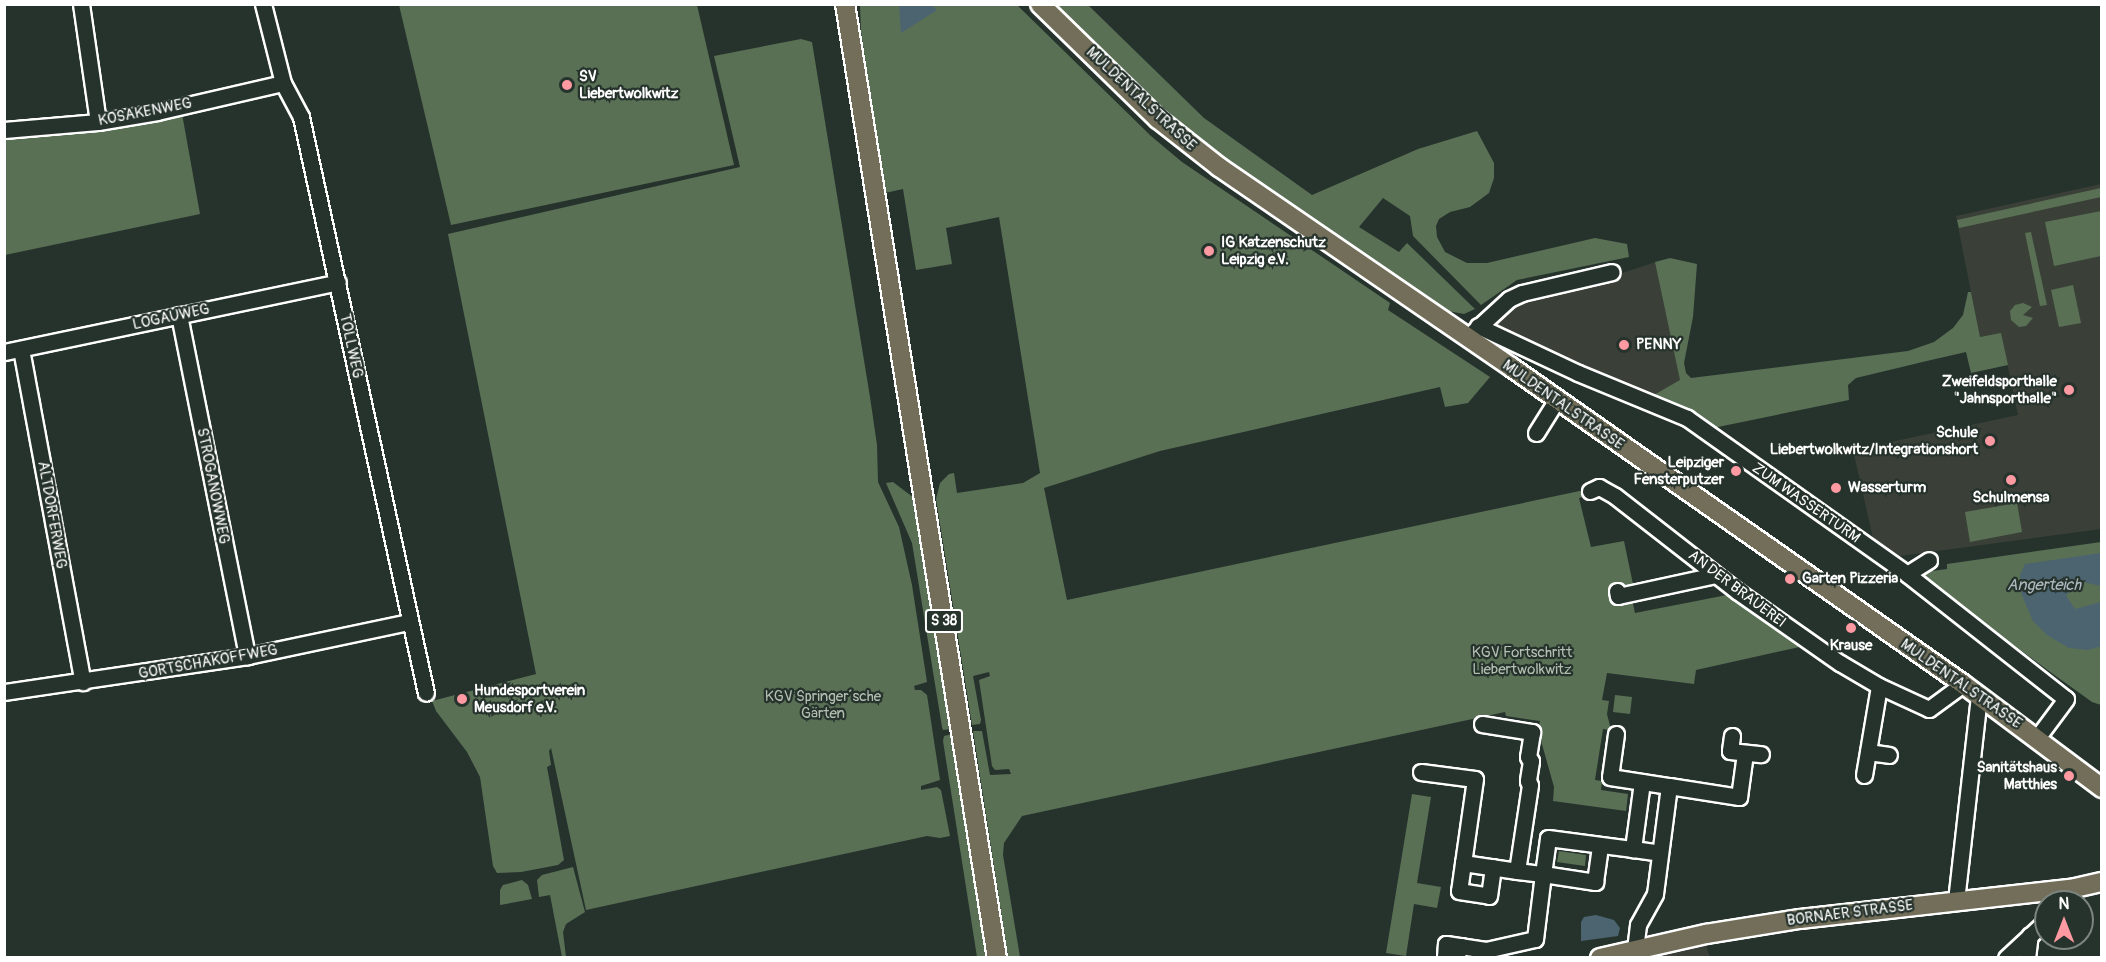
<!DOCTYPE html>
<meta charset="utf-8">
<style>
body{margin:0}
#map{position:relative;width:2106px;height:962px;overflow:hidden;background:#26332d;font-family:Pangolin,sans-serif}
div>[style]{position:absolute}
.built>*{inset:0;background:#3a4038}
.green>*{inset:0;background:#597055}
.water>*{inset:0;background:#4c6470}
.roads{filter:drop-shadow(2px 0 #fff) drop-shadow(-2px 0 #fff) drop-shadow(0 2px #fff) drop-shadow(0 -2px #fff)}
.minor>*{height:15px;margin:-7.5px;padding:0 7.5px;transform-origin:7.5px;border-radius:7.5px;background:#26332d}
.major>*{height:18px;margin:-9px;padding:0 9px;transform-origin:9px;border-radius:9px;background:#726e59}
.dots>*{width:16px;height:16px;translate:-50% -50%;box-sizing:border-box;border:3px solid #26332d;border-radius:50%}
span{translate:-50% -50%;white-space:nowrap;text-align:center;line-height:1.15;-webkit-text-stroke:4.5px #26332d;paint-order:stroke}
.shield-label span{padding:2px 4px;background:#26332d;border:2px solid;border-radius:4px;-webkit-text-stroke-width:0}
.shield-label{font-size:14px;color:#fff;font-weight:700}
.poi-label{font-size:15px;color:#fff;font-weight:700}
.left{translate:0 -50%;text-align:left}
.right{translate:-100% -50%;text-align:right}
.street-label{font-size:15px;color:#fff}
.park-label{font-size:15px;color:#b4bfb2}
.water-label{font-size:16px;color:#aeb9bf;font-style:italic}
.frame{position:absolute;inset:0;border:6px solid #fff;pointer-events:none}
.north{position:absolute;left:2034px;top:890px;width:60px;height:60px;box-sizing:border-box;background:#26332d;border:2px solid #7d8581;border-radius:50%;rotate:0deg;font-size:16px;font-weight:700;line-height:24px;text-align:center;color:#fff}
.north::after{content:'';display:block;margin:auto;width:21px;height:27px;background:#ff9aa2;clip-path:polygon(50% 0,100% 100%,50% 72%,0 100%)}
</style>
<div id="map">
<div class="built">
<div style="clip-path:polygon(2101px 184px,2101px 529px,1900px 556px,1873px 538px,1853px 450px,2018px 415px,2001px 334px,1980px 337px,1956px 216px)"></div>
<div style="clip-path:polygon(1656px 262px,1681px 380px,1652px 396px,1585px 370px,1492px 325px,1515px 301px,1613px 276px)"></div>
<div style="clip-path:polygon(1705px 944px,1710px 957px,1644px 957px)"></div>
</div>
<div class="green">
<div style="clip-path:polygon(399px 5px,697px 5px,734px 165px,451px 225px)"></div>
<div style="clip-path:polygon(860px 5px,1017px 5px,1151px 136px,1182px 162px,1390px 303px,1388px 310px,1490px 377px,1468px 403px,1445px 407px,1440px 387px,1160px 451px,1044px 488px,1067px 600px,1589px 489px,1591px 495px,1579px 498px,1591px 547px,1624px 541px,1634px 589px,1630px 590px,1635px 613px,1732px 594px,1804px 646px,1696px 670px,1694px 684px,1607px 673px,1602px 700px,1609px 701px,1607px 714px,1611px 730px,1603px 729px,1595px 780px,1602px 781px,1601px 790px,1628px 794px,1626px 811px,1553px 801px,1554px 787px,1538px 730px,1540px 721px,1506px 716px,1505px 712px,1022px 816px,1004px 843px,1003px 855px,1020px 957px,1008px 957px,973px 731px,982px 731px,990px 775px,1011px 774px,1009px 769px,995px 770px,992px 766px,979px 680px,990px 676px,989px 672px,973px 676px,981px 720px,980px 724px,972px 725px,936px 499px,940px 483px,949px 474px,954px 473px,957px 493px,1023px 483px,1040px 473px,999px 217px,946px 228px,952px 264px,916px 270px,903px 189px,885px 193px,861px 32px)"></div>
<div style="clip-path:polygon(1053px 5px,1088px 5px,1204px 118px,1312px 195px,1418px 149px,1477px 131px,1494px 163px,1494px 178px,1489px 193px,1470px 207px,1450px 212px,1439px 219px,1436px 226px,1437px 237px,1445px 252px,1467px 263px,1487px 263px,1595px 238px,1627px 244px,1629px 257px,1517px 280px,1481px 305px,1413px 236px,1410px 216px,1383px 198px,1359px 227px,1399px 252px,1407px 243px,1475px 309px,1464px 314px,1448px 311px,1244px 175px,1172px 119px)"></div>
<div style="clip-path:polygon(801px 39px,812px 42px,870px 397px,877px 445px,878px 482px,899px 527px,912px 585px,927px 682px,914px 686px,915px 690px,921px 690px,927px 695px,940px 780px,921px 786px,921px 790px,937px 787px,941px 790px,950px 836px,940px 838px,927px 836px,586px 910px,551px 748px,549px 751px,551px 765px,547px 767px,564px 860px,558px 865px,521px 872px,497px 873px,493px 866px,480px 777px,467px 752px,436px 711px,432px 701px,536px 674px,448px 234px,740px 167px,714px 56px)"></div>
<div style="clip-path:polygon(181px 108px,200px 214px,5px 255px,5px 133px)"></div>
<div style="clip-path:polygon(2101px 188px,2101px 197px,1959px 228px,1957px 220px)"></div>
<div style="clip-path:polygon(2101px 211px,2101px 256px,2054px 266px,2045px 222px)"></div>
<div style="clip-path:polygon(2031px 232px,2047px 305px,2040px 306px,2025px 233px)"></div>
<div style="clip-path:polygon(1670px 258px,1697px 264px,1693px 317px,1684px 363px,1686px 373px,1691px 378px,1908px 351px,1934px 342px,1953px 328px,1963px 315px,1968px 292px,1971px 292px,1980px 337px,2001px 333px,2008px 365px,1971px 373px,1966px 352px,1931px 360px,1856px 378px,1848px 385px,1849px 400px,1713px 428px,1684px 408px,1652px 396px,1680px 380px,1655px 262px)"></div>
<div style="clip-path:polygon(2073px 285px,2081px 323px,2059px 327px,2051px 290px)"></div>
<div style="clip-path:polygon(2023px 303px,2032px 307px,2023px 315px,2033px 318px,2026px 326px,2019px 327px,2011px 320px,2010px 311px,2015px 305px)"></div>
<div style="clip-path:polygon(893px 482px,914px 498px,918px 510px,952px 729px,943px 730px,942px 727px,912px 543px,886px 483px)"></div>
<div style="clip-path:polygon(2017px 503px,2022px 532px,1970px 542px,1965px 512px)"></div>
<div style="clip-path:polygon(2101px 542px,2101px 705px,2092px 702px,2053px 674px,1917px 573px,1947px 569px,1947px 564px)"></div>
<div style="clip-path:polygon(1615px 695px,1632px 697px,1630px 714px,1613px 712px)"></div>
<div style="clip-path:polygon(952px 734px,988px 957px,977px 957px,943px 741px,944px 736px)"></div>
<div style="clip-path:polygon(1412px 794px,1431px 797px,1417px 883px,1441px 887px,1437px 908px,1414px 904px,1406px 956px,1386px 953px)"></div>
<div style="clip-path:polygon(1559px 851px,1586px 855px,1585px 866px,1557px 862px)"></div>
<div style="clip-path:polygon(573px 867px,585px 912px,566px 924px,563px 932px,566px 957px,562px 957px,550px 895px,539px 897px,537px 880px,542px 875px)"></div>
<div style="clip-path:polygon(522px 880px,528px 885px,532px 899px,500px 905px,500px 890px,503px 885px)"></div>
</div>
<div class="water">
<div style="clip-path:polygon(899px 5px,932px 5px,937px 10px,901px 33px)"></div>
<div style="clip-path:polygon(2101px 553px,2101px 586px,2083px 582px,2066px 595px,2075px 609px,2101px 602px,2101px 646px,2088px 650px,2069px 648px,2047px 635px,2033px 621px,2021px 593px,2020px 575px,2025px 564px)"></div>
<div style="clip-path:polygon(1596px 915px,1614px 920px,1620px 928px,1618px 936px,1581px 941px,1581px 922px,1584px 917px)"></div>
</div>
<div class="roads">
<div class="minor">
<div style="left:81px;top:4px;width:119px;rotate:81.8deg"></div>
<div style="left:263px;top:4px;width:81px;rotate:75.8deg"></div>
<div style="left:283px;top:83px;width:38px;rotate:62deg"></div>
<div style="left:301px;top:117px;width:589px;rotate:77.76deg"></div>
<div style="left:4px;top:130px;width:94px;rotate:-4.9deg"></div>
<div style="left:98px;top:122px;width:60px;rotate:-9.6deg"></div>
<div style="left:157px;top:112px;width:129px;rotate:-13deg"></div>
<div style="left:179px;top:315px;width:348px;rotate:78.7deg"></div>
<div style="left:1478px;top:326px;width:110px;rotate:25.2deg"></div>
<div style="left:1578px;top:373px;width:118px;rotate:22.4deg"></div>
<div style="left:1687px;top:418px;width:270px;rotate:35.3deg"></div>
<div style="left:1907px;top:574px;width:202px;rotate:38.2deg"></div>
<div style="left:2066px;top:699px;width:49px;rotate:126.6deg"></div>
<div style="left:1472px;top:333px;width:50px;rotate:-42.6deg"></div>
<div style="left:1509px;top:299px;width:14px;rotate:-25deg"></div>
<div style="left:1522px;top:293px;width:92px;rotate:-13.1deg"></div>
<div style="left:21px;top:349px;width:339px;rotate:79.5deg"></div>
<div style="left:4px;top:352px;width:341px;rotate:-11.8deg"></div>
<div style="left:1536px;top:433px;width:38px;rotate:-58deg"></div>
<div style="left:1590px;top:491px;width:10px;rotate:-24deg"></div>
<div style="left:1599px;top:487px;width:18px;rotate:29deg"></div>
<div style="left:1615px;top:496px;width:155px;rotate:37.9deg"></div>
<div style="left:1737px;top:591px;width:126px;rotate:35deg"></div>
<div style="left:1840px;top:663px;width:45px;rotate:30.5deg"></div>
<div style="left:1879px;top:686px;width:55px;rotate:24.7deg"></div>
<div style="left:1929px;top:709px;width:42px;rotate:-36.3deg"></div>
<div style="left:1907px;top:574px;width:26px;rotate:-32deg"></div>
<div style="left:1617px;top:591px;width:5px;rotate:79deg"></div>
<div style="left:1618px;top:596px;width:99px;rotate:-12.2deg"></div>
<div style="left:4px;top:692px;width:246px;rotate:-8.4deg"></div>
<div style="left:247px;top:656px;width:166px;rotate:-11.9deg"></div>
<div style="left:1482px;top:724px;width:51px;rotate:9.1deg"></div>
<div style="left:1532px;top:732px;width:25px;rotate:99deg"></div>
<div style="left:1528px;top:757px;width:5px;rotate:53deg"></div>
<div style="left:1531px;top:761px;width:20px;rotate:99deg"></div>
<div style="left:1528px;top:781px;width:4px;rotate:63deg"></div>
<div style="left:1530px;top:785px;width:87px;rotate:98.6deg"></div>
<div style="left:1517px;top:871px;width:26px;rotate:7deg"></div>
<div style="left:1543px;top:874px;width:36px;rotate:-82deg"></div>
<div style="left:1548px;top:838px;width:86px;rotate:7.4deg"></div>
<div style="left:1616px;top:734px;width:43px;rotate:97.9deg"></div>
<div style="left:1610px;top:777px;width:60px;rotate:8.7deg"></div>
<div style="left:1669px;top:786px;width:109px;rotate:97.4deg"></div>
<div style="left:1655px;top:894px;width:35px;rotate:119deg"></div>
<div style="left:1638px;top:925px;width:25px;rotate:97deg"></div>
<div style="left:1732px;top:736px;width:15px;rotate:98deg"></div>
<div style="left:1730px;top:751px;width:31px;rotate:6deg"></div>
<div style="left:1868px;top:752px;width:21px;rotate:8deg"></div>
<div style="left:1421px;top:772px;width:54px;rotate:7.4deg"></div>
<div style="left:1475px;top:779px;width:85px;rotate:98.1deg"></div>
<div style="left:1463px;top:863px;width:55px;rotate:8.4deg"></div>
<div style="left:1864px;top:775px;width:90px;rotate:-80.4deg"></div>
<div style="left:1642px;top:782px;width:68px;rotate:97.7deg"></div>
<div style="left:1633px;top:849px;width:27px;rotate:8deg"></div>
<div style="left:1669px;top:786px;width:71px;rotate:8.9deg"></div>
<div style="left:1739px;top:797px;width:44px;rotate:-82.2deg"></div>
<div style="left:1463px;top:863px;width:28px;rotate:98deg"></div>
<div style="left:1459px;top:891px;width:30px;rotate:9deg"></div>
<div style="left:1489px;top:896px;width:29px;rotate:-82deg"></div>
<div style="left:1956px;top:901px;width:207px;rotate:-83.6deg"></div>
<div style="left:1461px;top:946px;width:11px;rotate:117deg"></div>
<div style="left:1456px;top:956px;width:11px;rotate:175deg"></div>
<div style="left:1445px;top:957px;width:13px;rotate:-86deg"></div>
<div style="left:1446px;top:944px;width:40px;rotate:8.5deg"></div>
<div style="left:1486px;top:950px;width:50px;rotate:-12.7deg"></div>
<div style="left:1535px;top:939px;width:65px;rotate:-83deg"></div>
<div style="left:1543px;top:874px;width:53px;rotate:8.7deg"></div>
<div style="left:1595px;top:882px;width:37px;rotate:-82deg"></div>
<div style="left:2006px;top:958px;width:54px;rotate:-42.8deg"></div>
<div style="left:2027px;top:958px;width:23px;rotate:-83deg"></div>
</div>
<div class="major">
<div style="left:845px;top:4px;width:966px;rotate:80.95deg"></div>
<div style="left:1040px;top:4px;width:165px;rotate:44.3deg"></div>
<div style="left:1158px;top:119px;width:78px;rotate:38.2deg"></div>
<div style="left:1219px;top:167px;width:354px;rotate:34.4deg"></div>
<div style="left:1511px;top:367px;width:552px;rotate:35.04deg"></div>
<div style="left:1963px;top:684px;width:174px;rotate:36.8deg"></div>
<div style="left:1600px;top:958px;width:109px;rotate:-12.8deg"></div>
<div style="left:1706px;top:934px;width:95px;rotate:-9.1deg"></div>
<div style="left:1800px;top:919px;width:277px;rotate:-6.4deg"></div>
<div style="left:2075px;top:888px;width:28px;rotate:-13deg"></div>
</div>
</div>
<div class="dots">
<div style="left:567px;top:85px;background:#ff9aa2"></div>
<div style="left:1209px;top:251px;background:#ff9aa2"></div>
<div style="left:1624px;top:345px;background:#ff9aa2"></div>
<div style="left:2069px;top:390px;background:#ff9aa2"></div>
<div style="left:1990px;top:441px;background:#ff9aa2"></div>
<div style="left:1736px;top:471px;background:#ff9aa2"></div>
<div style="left:2011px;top:480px;background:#ff9aa2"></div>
<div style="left:1836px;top:488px;background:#ff9aa2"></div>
<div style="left:1790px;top:579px;background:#ff9aa2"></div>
<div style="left:1851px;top:628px;background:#ff9aa2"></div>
<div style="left:462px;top:699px;background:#ff9aa2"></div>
<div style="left:2069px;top:776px;background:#ff9aa2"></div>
</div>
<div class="shield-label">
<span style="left:944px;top:621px">S 38</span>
</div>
<div class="poi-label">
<span class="left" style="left:579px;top:85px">SV<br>Liebertwolkwitz</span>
<span class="left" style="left:1221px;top:251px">IG Katzenschutz<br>Leipzig e.V.</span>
<span class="left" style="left:1636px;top:345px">PENNY</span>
<span class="right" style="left:2057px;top:390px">Zweifeldsporthalle<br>"Jahnsporthalle"</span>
<span class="right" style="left:1978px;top:441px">Schule<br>Liebertwolkwitz/Integrationshort</span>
<span class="right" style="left:1724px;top:471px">Leipziger<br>Fensterputzer</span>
<span class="left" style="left:1848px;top:488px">Wasserturm</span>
<span style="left:2011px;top:498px">Schulmensa</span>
<span class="left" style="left:1802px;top:579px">Garten Pizzeria</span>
<span style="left:1851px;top:646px">Krause</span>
<span class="left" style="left:474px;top:699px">Hundesportverein<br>Meusdorf e.V.</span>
<span class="right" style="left:2057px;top:776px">Sanitätshaus<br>Matthies</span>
</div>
<div class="street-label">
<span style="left:1141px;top:99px;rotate:43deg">MULDENTALSTRASSE</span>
<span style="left:145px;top:112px;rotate:-11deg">KOSAKENWEG</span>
<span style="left:171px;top:317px;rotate:-12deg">LOGAUWEG</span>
<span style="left:351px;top:346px;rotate:78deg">TOLLWEG</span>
<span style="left:1563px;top:405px;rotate:35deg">MULDENTALSTRASSE</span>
<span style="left:213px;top:486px;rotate:79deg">STROGANOWWEG</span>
<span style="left:1806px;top:503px;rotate:35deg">ZUM WASSERTURM</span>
<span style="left:52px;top:515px;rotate:80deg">ALTDORFERWEG</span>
<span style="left:1737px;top:589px;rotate:37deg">AN DER BRAUEREI</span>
<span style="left:208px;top:662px;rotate:-10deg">GORTSCHAKOFFWEG</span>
<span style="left:1961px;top:684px;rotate:35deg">MULDENTALSTRASSE</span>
<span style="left:1850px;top:913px;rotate:-7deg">BORNAER STRASSE</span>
</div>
<div class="park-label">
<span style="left:1522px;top:661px">KGV Fortschritt<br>Liebertwolkwitz</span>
<span style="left:823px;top:705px">KGV Springer´sche<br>Gärten</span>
</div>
<div class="water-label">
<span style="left:2044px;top:585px">Angerteich</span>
</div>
<div class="frame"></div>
<div class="north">N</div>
</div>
